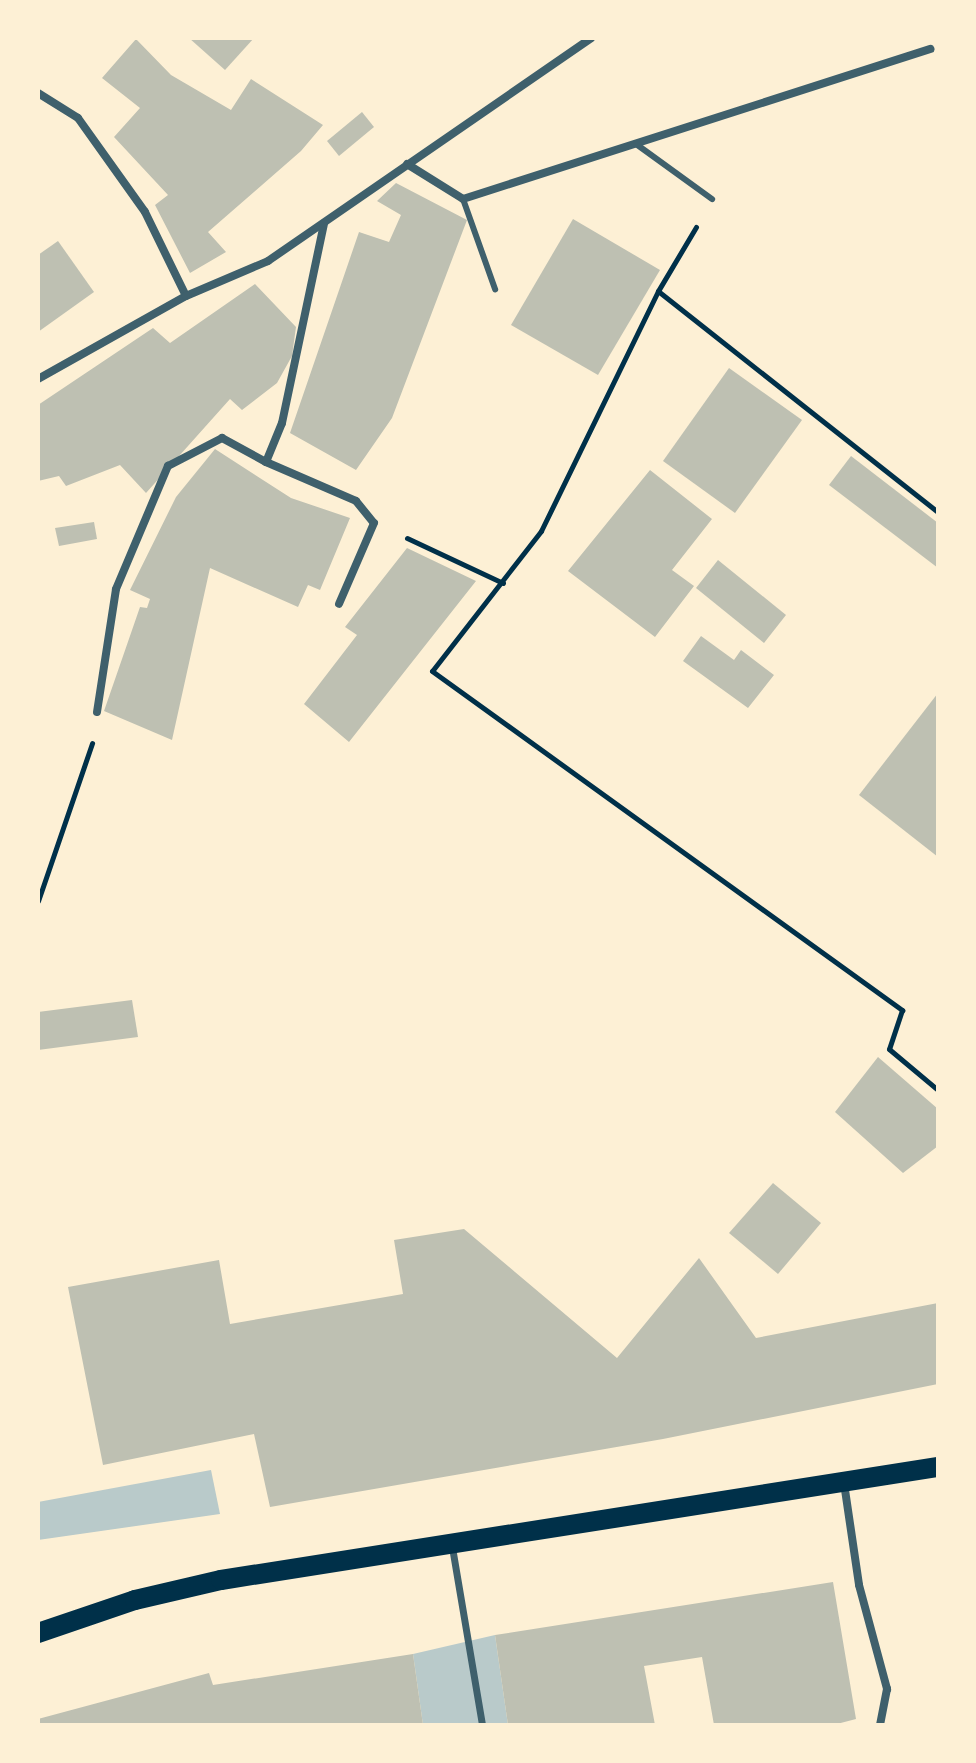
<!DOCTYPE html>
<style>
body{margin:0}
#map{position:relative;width:976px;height:1763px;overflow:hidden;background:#fdf0d5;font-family:Spectral,serif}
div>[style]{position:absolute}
.green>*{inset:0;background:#b9caca}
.building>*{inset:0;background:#bec0b2}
.path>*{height:5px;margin:-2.5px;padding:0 2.5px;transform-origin:2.5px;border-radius:2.5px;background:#003049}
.service>*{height:6px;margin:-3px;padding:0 3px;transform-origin:3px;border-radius:3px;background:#3f606c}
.pedestrian>*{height:7px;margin:-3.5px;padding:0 3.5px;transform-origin:3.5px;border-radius:3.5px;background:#3f606c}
.minor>*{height:8px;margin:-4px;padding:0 4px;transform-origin:4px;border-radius:4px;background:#3f606c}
.primary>*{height:20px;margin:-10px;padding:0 10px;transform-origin:10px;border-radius:10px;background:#003049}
span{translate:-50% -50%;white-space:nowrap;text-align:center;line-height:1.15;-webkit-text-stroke:8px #fdf0d5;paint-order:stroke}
.frame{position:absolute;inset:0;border:40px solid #fdf0d5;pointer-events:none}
</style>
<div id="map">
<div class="green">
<div style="clip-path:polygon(211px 1470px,220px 1514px,38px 1540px,38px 1502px)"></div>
<div style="clip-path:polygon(495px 1635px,508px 1725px,423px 1725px,413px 1654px)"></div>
</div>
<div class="building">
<div style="clip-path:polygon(189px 38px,254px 38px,225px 70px)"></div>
<div style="clip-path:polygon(136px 39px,171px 75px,231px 110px,251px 79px,323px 125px,301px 151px,208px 232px,226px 252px,190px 273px,155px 205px,168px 195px,114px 137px,140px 108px,102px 78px)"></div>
<div style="clip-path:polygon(362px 112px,374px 127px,339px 156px,327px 141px)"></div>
<div style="clip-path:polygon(396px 183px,467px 220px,392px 418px,356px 470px,290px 433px,359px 232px,389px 242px,401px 215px,377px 201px)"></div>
<div style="clip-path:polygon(573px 219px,660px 270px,598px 375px,511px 325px)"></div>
<div style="clip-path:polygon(58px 241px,94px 292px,38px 332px,38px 255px)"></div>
<div style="clip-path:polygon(255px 284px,296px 327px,292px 356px,277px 383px,242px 410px,230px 399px,146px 493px,120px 465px,66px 486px,59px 476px,38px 481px,38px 405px,153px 328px,170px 343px)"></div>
<div style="clip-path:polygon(729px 368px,802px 420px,735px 513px,663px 461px)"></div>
<div style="clip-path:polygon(215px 449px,291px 498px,350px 518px,320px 590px,308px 585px,298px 607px,210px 568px,172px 740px,104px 711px,140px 607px,147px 608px,150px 599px,130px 590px,176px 497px)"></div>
<div style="clip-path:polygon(851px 456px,938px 523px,938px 568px,829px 485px)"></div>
<div style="clip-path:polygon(650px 470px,712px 519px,672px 570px,694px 586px,655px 637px,568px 571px)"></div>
<div style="clip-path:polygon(94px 522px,97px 539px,59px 546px,55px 528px)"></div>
<div style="clip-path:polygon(407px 548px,476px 581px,349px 742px,304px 704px,357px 635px,345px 627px)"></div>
<div style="clip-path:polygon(718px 560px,786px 615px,764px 643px,696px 588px)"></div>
<div style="clip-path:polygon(701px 636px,734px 660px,741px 650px,774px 675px,748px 708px,683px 661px)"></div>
<div style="clip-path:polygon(938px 693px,938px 857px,859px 795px)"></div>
<div style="clip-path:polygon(132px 1000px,138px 1037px,38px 1050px,38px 1012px)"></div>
<div style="clip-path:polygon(878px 1057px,938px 1109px,938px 1146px,903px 1173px,835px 1112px)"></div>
<div style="clip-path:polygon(773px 1183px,821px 1223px,778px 1274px,729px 1233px)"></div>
<div style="clip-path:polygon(464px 1229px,617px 1358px,699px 1258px,756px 1338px,938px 1303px,938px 1384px,663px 1439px,270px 1507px,254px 1434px,103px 1465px,68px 1287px,219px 1260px,230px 1324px,403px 1294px,394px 1240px)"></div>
<div style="clip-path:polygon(833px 1582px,856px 1719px,833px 1725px,714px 1725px,702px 1657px,644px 1666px,655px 1725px,508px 1725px,495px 1635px)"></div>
<div style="clip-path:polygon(413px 1654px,423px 1725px,38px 1725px,38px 1719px,209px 1673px,213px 1685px)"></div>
</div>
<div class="path">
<div style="left:696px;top:227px;width:74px;rotate:120.7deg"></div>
<div style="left:658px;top:291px;width:267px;rotate:116deg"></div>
<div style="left:541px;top:531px;width:177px;rotate:127.9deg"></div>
<div style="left:432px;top:671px;width:580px;rotate:35.8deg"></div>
<div style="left:902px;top:1010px;width:41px;rotate:108.4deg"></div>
<div style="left:889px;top:1049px;width:64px;rotate:39.9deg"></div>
<div style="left:658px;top:291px;width:357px;rotate:38.3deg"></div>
<div style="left:407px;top:538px;width:106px;rotate:25.1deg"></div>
<div style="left:38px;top:901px;width:167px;rotate:-71.1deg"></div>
</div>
<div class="service">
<div style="left:636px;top:144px;width:94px;rotate:35.9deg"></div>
<div style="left:463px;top:199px;width:96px;rotate:70.4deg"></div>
</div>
<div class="pedestrian">
<div style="left:452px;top:1547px;width:181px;rotate:80.4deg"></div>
</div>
<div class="minor">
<div style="left:38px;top:93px;width:47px;rotate:32deg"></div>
<div style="left:78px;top:118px;width:115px;rotate:54.5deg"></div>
<div style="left:145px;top:212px;width:93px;rotate:64deg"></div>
<div style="left:407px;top:164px;width:66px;rotate:32deg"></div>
<div style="left:463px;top:199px;width:491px;rotate:-17.8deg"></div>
<div style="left:38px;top:379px;width:170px;rotate:-29.3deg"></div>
<div style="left:186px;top:296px;width:89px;rotate:-23.1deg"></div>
<div style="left:268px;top:261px;width:393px;rotate:-34.6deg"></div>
<div style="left:266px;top:462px;width:98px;rotate:23.4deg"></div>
<div style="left:356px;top:501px;width:28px;rotate:51deg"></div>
<div style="left:374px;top:523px;width:88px;rotate:113.4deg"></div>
<div style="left:97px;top:712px;width:124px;rotate:-81.2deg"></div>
<div style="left:116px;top:589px;width:134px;rotate:-67.1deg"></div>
<div style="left:168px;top:466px;width:61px;rotate:-27.4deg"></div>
<div style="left:222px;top:438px;width:50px;rotate:28.6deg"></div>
<div style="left:266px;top:462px;width:42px;rotate:-67.7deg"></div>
<div style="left:282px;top:423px;width:204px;rotate:-78.1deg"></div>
<div style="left:844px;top:1483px;width:103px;rotate:81.6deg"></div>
<div style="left:859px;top:1585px;width:108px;rotate:74.9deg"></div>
<div style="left:887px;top:1689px;width:37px;rotate:101deg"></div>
</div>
<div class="primary">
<div style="left:38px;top:1633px;width:102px;rotate:-18.8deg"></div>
<div style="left:135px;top:1600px;width:88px;rotate:-13.1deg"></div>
<div style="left:221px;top:1580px;width:726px;rotate:-8.96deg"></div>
</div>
<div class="frame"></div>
</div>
